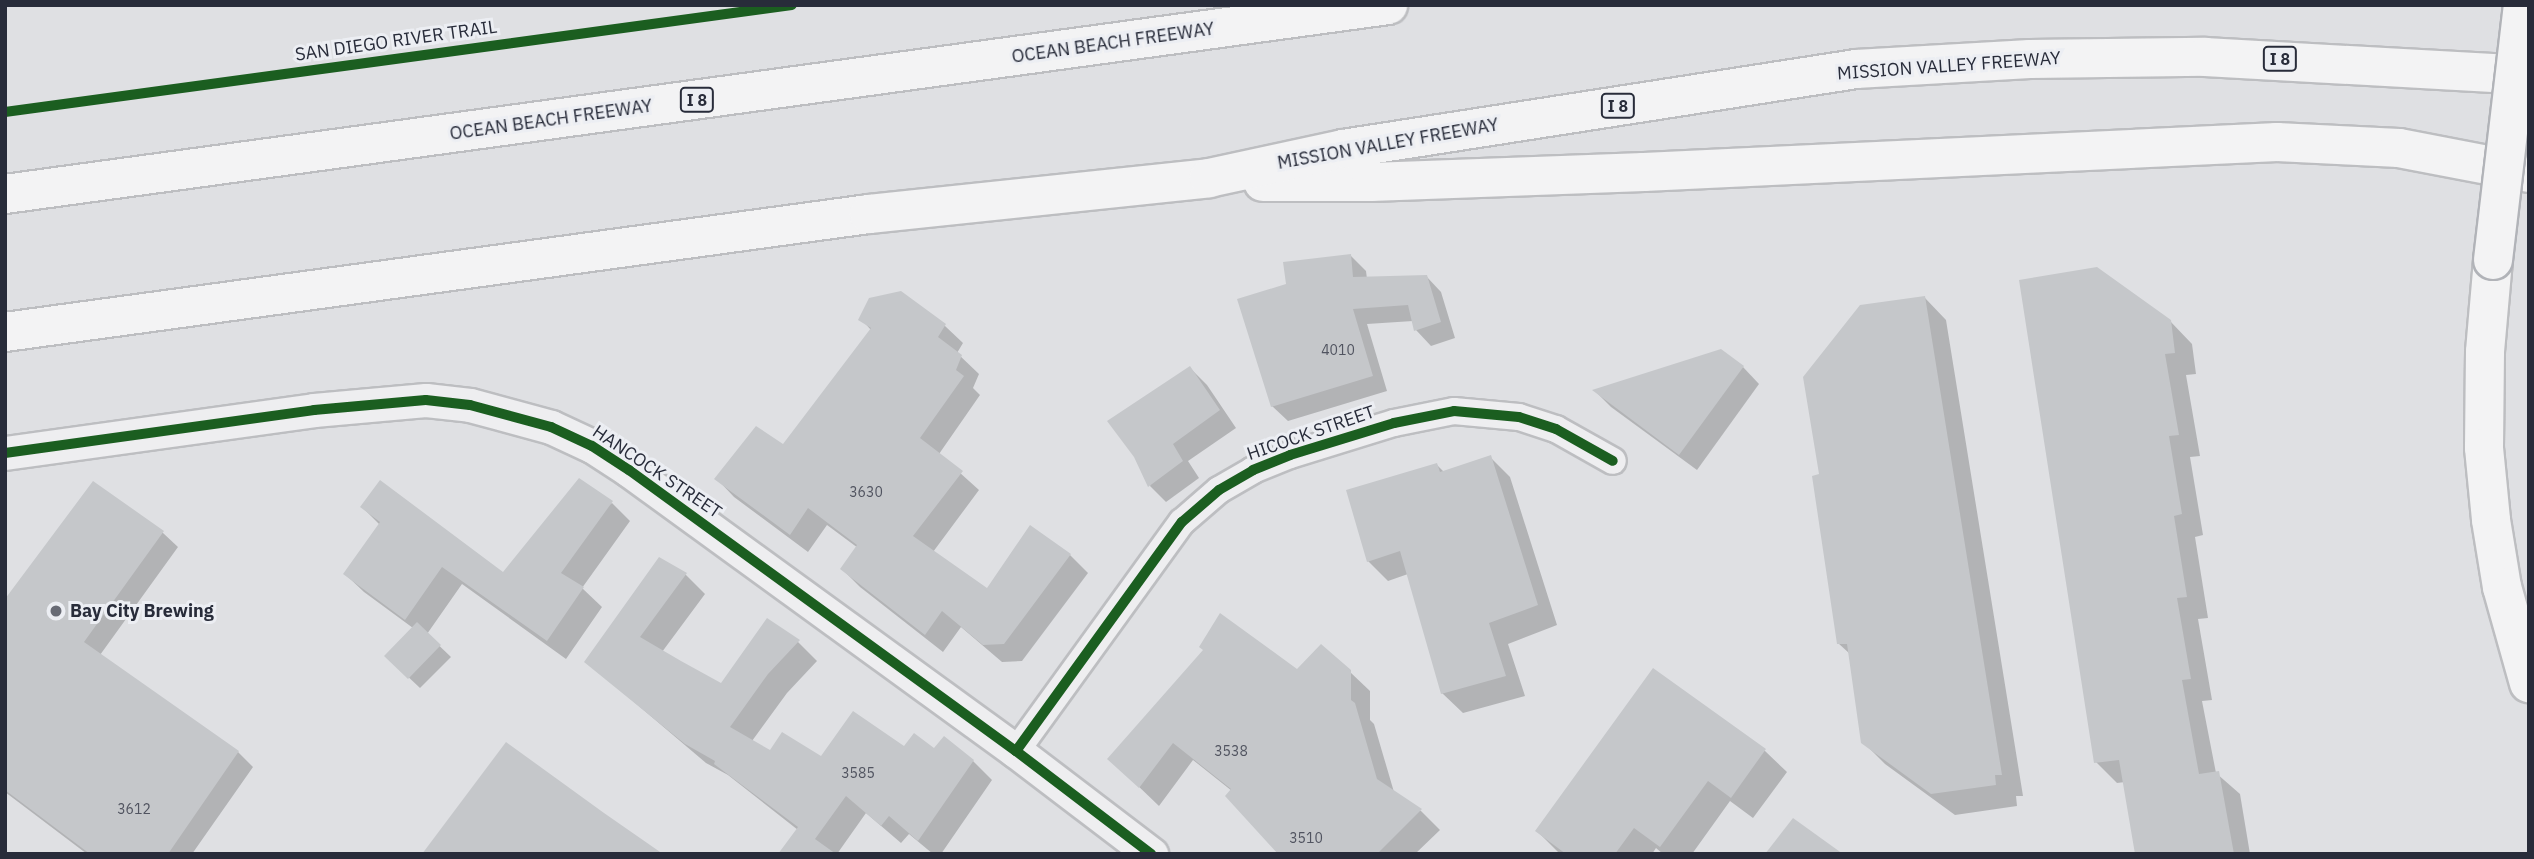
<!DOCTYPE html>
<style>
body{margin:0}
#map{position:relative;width:2534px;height:859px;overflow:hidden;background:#dfe0e3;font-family:"IBM Plex Sans",sans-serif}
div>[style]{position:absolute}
.shadow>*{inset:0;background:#0003}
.building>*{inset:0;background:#c5c7ca}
.roads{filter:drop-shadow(2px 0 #bdbec1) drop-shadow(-2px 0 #bdbec1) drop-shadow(0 2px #bdbec1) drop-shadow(0 -2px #bdbec1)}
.minor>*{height:26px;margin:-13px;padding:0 13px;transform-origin:13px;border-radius:13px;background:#eeeef0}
.tertiary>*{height:33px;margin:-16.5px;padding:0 16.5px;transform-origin:16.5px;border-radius:16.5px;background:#eeeef0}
.motorway>*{height:38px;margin:-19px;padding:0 19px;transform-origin:19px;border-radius:19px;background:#f3f3f4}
.bridges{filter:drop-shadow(2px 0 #b1b3b8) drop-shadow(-2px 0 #b1b3b8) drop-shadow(0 2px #b1b3b8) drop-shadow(0 -2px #b1b3b8)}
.motorway-bridge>*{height:38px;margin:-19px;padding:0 19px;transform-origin:19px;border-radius:19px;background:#f3f3f4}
.cycleway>*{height:10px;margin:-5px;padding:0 5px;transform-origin:5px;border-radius:5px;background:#1b5e20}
.dots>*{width:19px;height:19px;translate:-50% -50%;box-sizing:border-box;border:4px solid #eceef3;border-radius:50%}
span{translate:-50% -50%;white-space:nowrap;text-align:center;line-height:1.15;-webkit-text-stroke:6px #eceef3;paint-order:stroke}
.number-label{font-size:14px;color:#515460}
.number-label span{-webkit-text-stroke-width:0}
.shield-label span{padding:2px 5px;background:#eceef3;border:2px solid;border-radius:5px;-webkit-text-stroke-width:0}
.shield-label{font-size:16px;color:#282c3a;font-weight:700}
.street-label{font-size:18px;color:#282c3a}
.poi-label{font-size:18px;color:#282c3a;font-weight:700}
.left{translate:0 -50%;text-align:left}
.frame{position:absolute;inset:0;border:7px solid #282c3a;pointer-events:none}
</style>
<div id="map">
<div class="shadow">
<div style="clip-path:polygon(1350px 255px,1366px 271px,1367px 279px,1426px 276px,1441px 292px,1455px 338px,1431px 346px,1416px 330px,1413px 321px,1367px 324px,1387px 391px,1288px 421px,1272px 406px,1288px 286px)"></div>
<div style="clip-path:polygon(1925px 298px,1946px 320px,2023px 796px,2016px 796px,2017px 806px,1955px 815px,1885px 764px,1863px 742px,1850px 654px,1838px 643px,1821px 476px)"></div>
<div style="clip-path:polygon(861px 319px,945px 326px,963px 343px,957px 353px,979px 374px,973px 388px,980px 395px,939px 454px,979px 490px,933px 552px,988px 590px,1030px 527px,1070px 555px,1088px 573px,1022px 661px,1002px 662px,961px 627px,943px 652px,860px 587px,842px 569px,858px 548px,827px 525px,808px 552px,734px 497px,717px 479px,783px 447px,871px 330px)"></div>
<div style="clip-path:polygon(2170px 321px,2192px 344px,2196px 374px,2186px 375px,2200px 456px,2190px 457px,2203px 535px,2195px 537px,2208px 618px,2198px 619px,2212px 700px,2202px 701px,2216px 773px,2240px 794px,2250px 854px,2136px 854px,2125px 782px,2117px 783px,2096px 762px)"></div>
<div style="clip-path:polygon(1743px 367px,1759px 384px,1697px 470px,1611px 407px,1595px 391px)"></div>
<div style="clip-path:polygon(1190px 368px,1207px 385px,1236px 428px,1188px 461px,1199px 478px,1166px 502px,1150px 486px)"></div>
<div style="clip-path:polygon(1490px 457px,1510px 477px,1557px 625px,1508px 644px,1525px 696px,1463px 713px,1442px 693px,1408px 574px,1388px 581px,1368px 561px,1437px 465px,1444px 472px)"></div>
<div style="clip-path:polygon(93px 483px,163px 533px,178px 547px,100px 655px,238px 752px,253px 767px,192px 854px,87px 854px,5px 792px,5px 751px)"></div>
<div style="clip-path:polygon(612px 503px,630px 521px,582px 588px,602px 607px,566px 659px,462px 584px,427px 634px,451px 657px,420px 688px,386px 656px,413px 628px,364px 592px,345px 574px,380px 525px,362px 507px,504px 574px)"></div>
<div style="clip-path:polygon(660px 560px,686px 575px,705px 594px,662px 652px,722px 685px,768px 621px,798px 642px,817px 661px,787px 693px,752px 741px,771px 752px,821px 758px,904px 749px,935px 750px,973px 761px,992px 780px,941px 854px,933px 854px,909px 834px,901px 843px,866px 813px,837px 854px,780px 854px,798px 830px,728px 775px,706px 763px,587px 662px)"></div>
<div style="clip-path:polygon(1297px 671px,1350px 672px,1370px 691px,1370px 720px,1374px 724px,1394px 792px,1421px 811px,1440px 830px,1415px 854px,1280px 854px,1232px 791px,1193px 760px,1159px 806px,1110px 759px)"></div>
<div style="clip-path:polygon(1654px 671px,1765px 751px,1787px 772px,1753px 818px,1730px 801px,1692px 854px,1663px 854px,1656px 848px,1652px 854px,1560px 854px,1537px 831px)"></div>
</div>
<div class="building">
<div style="clip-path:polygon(1351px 254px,1353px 277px,1427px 275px,1441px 322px,1414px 331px,1408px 305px,1353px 309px,1373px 376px,1271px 407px,1237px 299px,1286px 284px,1283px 262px)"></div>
<div style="clip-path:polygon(2097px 267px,2171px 320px,2175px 353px,2165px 354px,2179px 435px,2169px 436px,2182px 514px,2174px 516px,2187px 597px,2177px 598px,2191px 679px,2182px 680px,2199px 774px,2219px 771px,2234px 854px,2135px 854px,2119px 760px,2094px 763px,2019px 280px)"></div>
<div style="clip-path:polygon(901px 291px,946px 324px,938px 337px,962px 355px,956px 370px,964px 376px,920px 438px,963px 471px,913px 536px,987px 588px,1030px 525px,1071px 554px,1004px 644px,983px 645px,942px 611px,925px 635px,840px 569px,857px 545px,808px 508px,790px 535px,714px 479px,756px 426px,783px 444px,871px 328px,858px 320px,869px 298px)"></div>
<div style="clip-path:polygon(1925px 296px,2002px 775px,1995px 775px,1996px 785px,1931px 794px,1861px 743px,1847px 644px,1837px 644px,1812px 476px,1819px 474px,1803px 377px,1860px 305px)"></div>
<div style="clip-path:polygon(1721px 349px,1744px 366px,1679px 455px,1592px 390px)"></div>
<div style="clip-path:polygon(1190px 366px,1220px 410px,1173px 444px,1183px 461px,1148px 487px,1134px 457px,1107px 421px)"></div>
<div style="clip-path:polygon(1491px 455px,1538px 605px,1489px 623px,1506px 676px,1441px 694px,1400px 551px,1367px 562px,1346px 490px,1437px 463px,1440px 472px)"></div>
<div style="clip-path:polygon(579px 478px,613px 501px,561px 573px,584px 587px,547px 641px,442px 567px,405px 620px,343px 574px,380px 522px,360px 507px,380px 480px,503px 572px)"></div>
<div style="clip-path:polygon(93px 481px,164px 531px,84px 642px,239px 751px,168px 854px,90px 854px,5px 790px,5px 599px)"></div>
<div style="clip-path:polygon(659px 557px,687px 573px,640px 637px,681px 661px,721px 683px,767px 618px,800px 640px,768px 674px,730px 727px,770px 750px,782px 732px,821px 756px,853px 711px,904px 746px,914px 733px,934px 748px,944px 736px,974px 760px,918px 841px,889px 816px,881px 826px,846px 796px,815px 839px,836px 854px,778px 854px,798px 827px,714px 764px,715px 761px,685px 744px,584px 662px)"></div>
<div style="clip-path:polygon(1220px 613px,1297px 669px,1321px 644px,1351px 670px,1351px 700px,1355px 703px,1377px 779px,1422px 809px,1377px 854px,1278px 854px,1225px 796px,1231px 789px,1173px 743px,1139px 788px,1107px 759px,1203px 650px,1199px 647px)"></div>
<div style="clip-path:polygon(417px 622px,441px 645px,408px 679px,384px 656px)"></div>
<div style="clip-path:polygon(1653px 668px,1766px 749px,1731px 798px,1708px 781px,1660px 847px,1634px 828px,1615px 854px,1566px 854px,1535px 831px)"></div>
<div style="clip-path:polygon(506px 742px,604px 813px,663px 854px,422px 854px)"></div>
<div style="clip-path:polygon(1793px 818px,1843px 854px,1765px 854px)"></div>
</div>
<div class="roads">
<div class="minor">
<div style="left:1016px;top:751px;width:283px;rotate:-54.1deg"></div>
<div style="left:1182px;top:522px;width:49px;rotate:-40.9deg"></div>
<div style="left:1219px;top:490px;width:39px;rotate:-30deg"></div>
<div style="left:1253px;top:470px;width:40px;rotate:-22deg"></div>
<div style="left:1290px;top:455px;width:109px;rotate:-17.1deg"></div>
<div style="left:1394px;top:423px;width:61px;rotate:-11.3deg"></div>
<div style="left:1454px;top:411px;width:65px;rotate:5.3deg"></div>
<div style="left:1519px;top:417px;width:39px;rotate:18deg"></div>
<div style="left:1556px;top:429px;width:65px;rotate:29.3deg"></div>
</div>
<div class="tertiary">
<div style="left:5px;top:453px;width:312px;rotate:-7.9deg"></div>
<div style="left:314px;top:410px;width:112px;rotate:-5.1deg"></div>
<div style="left:426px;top:400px;width:44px;rotate:6.5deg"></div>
<div style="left:470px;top:405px;width:84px;rotate:15.2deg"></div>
<div style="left:551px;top:427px;width:45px;rotate:24.9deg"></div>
<div style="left:592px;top:446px;width:44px;rotate:33deg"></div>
<div style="left:629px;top:470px;width:478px;rotate:36deg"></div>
<div style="left:1016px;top:751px;width:170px;rotate:37.3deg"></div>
</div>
<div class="motorway">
<div style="left:1263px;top:182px;width:108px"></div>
<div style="left:1371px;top:182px;width:273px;rotate:-2.1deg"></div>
<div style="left:1644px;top:172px;width:634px;rotate:-2.71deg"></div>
<div style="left:2277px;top:142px;width:122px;rotate:2.8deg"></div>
<div style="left:2399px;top:148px;width:132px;rotate:10.9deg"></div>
<div style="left:5px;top:194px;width:1396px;rotate:-7.78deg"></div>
<div style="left:2493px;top:260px;width:92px;rotate:95deg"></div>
<div style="left:2485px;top:352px;width:96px;rotate:90.6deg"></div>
<div style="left:2484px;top:448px;width:72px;rotate:84.4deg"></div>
<div style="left:2491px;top:520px;width:68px;rotate:80.7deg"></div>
<div style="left:2502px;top:587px;width:100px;rotate:74.3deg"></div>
<div style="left:5px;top:332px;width:872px;rotate:-7.78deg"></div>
<div style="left:869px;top:214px;width:342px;rotate:-6deg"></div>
<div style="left:1209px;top:178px;width:137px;rotate:-12.2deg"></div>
<div style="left:1343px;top:149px;width:519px;rotate:-8.86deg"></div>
<div style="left:1856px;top:69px;width:174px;rotate:-3.3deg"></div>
<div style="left:2030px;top:59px;width:175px;rotate:-0.7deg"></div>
<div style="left:2205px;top:57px;width:324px;rotate:3.2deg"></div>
</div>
</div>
<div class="bridges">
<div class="motorway-bridge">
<div style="left:2493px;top:260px;width:257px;rotate:-83.3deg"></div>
</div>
</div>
<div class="cycleway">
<div style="left:5px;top:112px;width:794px;rotate:-7.74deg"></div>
<div style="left:5px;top:453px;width:312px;rotate:-7.9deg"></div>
<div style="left:314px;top:410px;width:112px;rotate:-5.1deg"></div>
<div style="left:426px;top:400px;width:44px;rotate:6.5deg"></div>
<div style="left:470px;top:405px;width:84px;rotate:15.2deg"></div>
<div style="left:551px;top:427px;width:45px;rotate:24.9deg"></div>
<div style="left:592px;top:446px;width:44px;rotate:33deg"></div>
<div style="left:629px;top:470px;width:478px;rotate:36deg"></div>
<div style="left:1016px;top:751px;width:170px;rotate:37.3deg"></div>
<div style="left:1016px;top:751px;width:283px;rotate:-54.1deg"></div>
<div style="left:1182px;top:522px;width:49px;rotate:-40.9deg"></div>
<div style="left:1219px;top:490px;width:39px;rotate:-30deg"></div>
<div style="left:1253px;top:470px;width:40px;rotate:-22deg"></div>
<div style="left:1290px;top:455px;width:109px;rotate:-17.1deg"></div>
<div style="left:1394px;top:423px;width:61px;rotate:-11.3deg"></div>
<div style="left:1454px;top:411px;width:65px;rotate:5.3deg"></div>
<div style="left:1519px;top:417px;width:39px;rotate:18deg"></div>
<div style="left:1556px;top:429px;width:65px;rotate:29.3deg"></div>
</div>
<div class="dots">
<div style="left:56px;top:611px;background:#686b75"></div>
</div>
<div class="number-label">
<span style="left:1338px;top:350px">4010</span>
<span style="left:866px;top:492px">3630</span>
<span style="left:1231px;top:751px">3538</span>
<span style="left:858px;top:773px">3585</span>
<span style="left:134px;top:809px">3612</span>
<span style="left:1306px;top:838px">3510</span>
</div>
<div class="shield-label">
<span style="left:2280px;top:59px">I 8</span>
<span style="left:697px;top:100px">I 8</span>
<span style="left:1618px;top:106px">I 8</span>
</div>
<div class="street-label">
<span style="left:396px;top:41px;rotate:-8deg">SAN DIEGO RIVER TRAIL</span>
<span style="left:1113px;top:43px;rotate:-8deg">OCEAN BEACH FREEWAY</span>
<span style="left:1949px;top:66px;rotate:-4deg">MISSION VALLEY FREEWAY</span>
<span style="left:551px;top:120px;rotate:-8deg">OCEAN BEACH FREEWAY</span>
<span style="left:1388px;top:144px;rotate:-10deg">MISSION VALLEY FREEWAY</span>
<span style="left:1311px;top:433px;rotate:-19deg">HICOCK STREET</span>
<span style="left:657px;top:472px;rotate:34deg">HANCOCK STREET</span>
</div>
<div class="poi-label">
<span class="left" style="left:70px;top:611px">Bay City Brewing</span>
</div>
<div class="frame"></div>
</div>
